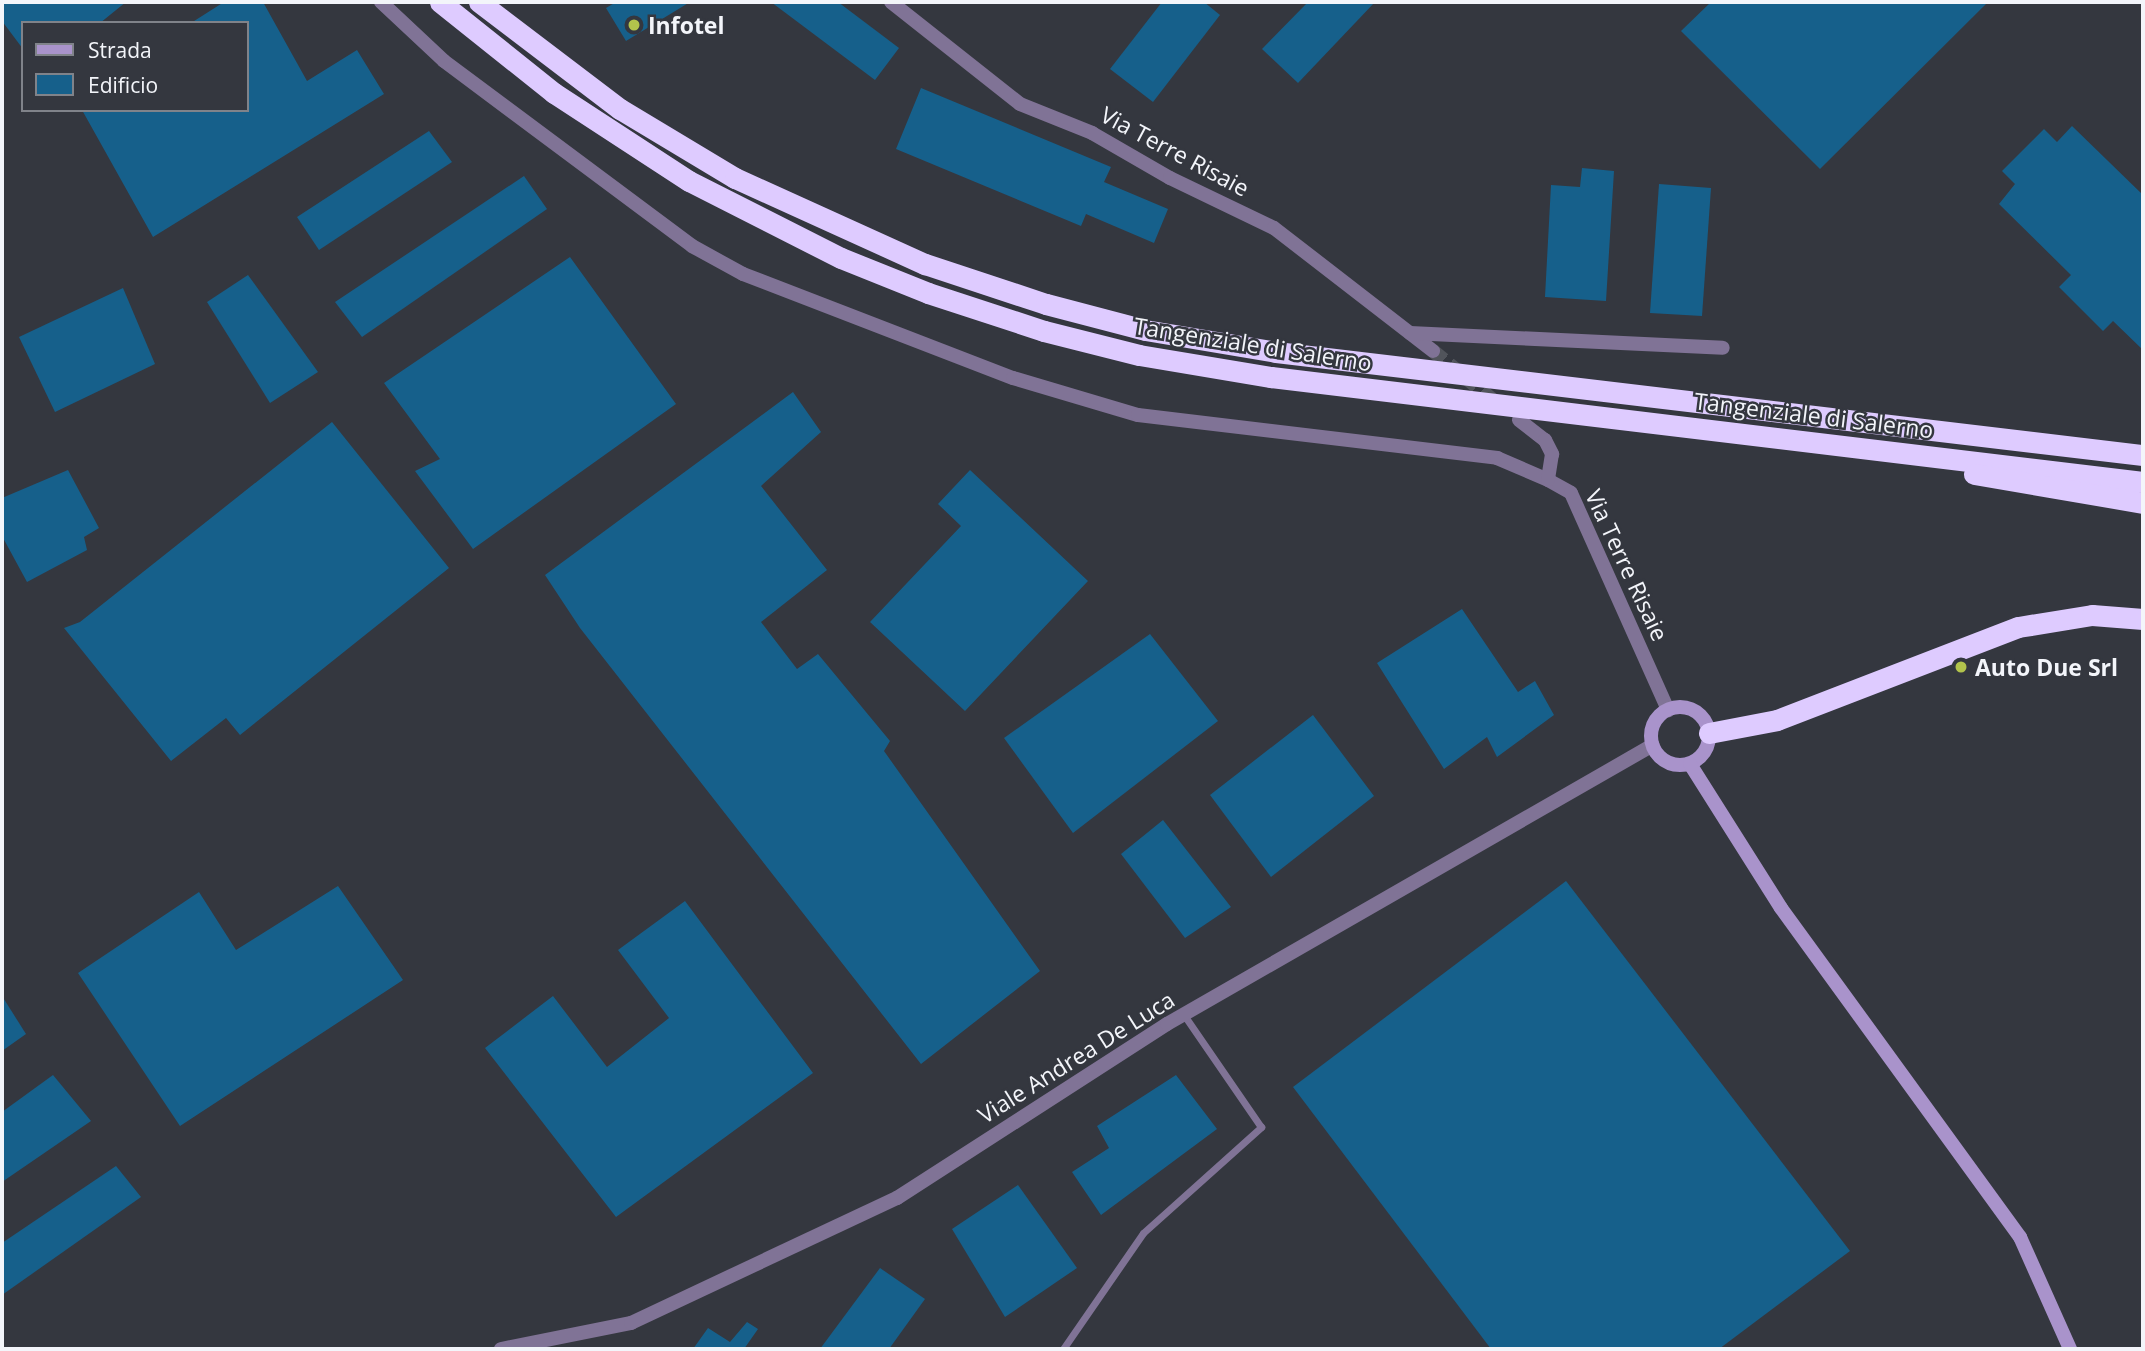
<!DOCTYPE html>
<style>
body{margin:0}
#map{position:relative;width:2145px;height:1351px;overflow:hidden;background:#34373f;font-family:"Open Sans",sans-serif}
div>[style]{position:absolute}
.building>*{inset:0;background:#16608b}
.street-tunnel>*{height:14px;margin-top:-7px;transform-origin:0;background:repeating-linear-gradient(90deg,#51545b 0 14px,transparent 0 21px)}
.lane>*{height:7px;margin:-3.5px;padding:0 3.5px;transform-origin:3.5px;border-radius:3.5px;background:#807396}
.street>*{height:14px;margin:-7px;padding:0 7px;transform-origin:7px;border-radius:7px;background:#807396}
.secondary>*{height:14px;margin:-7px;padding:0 7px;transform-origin:7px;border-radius:7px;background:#a993cb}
.secondary>.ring{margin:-7px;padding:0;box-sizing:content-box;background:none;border:14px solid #a993cb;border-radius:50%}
.highway>*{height:21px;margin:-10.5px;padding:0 10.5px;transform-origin:10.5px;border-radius:10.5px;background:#decbff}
.dots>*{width:19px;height:19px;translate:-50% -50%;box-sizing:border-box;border:4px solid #34373f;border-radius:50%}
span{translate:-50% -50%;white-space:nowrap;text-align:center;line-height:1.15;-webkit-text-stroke:5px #34373f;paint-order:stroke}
.poi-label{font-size:23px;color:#f3f5fa;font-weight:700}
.left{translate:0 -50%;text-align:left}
.street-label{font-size:23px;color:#f3f5fa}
.frame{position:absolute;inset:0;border:4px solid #f3f5fa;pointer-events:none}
.legend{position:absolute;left:21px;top:21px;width:228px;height:91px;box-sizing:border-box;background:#34373f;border:2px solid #80838a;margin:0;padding:9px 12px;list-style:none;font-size:21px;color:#f3f5fa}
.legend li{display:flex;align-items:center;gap:14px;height:35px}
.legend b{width:35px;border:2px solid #80838a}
</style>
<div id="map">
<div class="building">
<div style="clip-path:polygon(2px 2px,126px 2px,100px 23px,23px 23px,23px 49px,2px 21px)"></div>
<div style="clip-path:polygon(224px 2px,263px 2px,307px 81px,357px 50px,384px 94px,153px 237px,82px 110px,247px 110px,247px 23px,191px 23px)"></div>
<div style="clip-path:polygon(616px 2px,690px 2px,626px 41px,606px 8px)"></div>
<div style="clip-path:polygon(771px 2px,838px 2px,899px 48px,875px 80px)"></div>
<div style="clip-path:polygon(1162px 2px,1204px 2px,1220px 15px,1153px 102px,1110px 69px)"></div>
<div style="clip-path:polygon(1308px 2px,1375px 2px,1298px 83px,1262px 49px)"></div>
<div style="clip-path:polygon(1711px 2px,1988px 2px,1820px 169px,1681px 31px)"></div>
<div style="clip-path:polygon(921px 88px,1111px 167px,1104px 182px,1168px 209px,1154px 243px,1086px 214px,1081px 226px,896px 149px)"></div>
<div style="clip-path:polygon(2072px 126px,2143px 195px,2143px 350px,2113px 321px,2103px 331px,2059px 287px,2071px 275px,1999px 204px,2015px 184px,2002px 171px,2044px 129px,2057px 142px)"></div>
<div style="clip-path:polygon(429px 131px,452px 162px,319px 250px,297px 217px)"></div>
<div style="clip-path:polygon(1582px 168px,1614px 171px,1606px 301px,1545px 297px,1551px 185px,1580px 187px)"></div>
<div style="clip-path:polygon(524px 176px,547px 209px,362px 337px,335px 302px)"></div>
<div style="clip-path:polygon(1659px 184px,1711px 188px,1702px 316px,1650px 313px)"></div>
<div style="clip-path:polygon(570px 257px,676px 404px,473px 549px,415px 471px,440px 459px,384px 383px)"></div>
<div style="clip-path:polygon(248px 275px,318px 372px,270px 403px,207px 302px)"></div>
<div style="clip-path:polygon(123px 288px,155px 364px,55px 412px,19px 337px)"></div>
<div style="clip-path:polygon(793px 392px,821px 432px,761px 486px,827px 570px,761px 622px,797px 669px,818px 654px,890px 741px,884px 751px,1040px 971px,921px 1064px,580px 628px,545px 575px)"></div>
<div style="clip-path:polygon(332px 422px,449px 568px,240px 735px,226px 718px,171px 761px,64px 628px,80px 622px)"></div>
<div style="clip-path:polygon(68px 470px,99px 528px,84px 537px,87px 550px,27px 582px,2px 536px,2px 498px)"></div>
<div style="clip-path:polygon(970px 470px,1088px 581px,965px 711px,870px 622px,961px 526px,938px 504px)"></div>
<div style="clip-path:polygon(1462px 609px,1518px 692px,1535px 681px,1554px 715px,1497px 757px,1487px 737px,1444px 769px,1377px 663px)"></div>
<div style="clip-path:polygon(1150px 634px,1218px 721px,1073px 833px,1004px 738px)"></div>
<div style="clip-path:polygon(1313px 715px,1374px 796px,1271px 877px,1210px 795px)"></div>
<div style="clip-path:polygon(1163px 820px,1231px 907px,1185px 938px,1121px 854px)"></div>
<div style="clip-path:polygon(1566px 881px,1850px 1251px,1719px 1349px,1491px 1349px,1293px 1087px)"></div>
<div style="clip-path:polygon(338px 886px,403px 980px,180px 1126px,78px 973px,199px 892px,236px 950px)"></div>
<div style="clip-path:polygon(685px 901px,813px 1073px,616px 1217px,485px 1048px,553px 996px,607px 1067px,669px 1018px,618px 950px)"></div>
<div style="clip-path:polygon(2px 996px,26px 1034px,2px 1051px)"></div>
<div style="clip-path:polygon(53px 1075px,91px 1121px,2px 1182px,2px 1112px)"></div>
<div style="clip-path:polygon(1176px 1075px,1217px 1129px,1101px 1215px,1072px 1172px,1109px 1148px,1097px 1126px)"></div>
<div style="clip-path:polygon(116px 1166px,141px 1197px,2px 1295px,2px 1243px)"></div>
<div style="clip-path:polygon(1018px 1185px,1077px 1268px,1005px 1317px,952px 1229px)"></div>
<div style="clip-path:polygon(880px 1268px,925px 1299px,889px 1349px,820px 1349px)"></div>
<div style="clip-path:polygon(747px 1322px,758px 1329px,744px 1349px,693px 1349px,708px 1328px,730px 1342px)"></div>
</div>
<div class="street-tunnel">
<div style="left:1433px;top:351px;width:84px;rotate:39.2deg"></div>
</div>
<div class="lane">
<div style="left:1063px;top:1349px;width:141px;rotate:-55.4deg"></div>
<div style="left:1143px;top:1233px;width:159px;rotate:-41.9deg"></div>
<div style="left:1261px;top:1127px;width:136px;rotate:-124.5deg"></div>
</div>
<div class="street">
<div style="left:381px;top:2px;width:86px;rotate:43.1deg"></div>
<div style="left:444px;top:61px;width:309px;rotate:36.7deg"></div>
<div style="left:692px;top:246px;width:58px;rotate:28.8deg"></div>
<div style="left:743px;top:274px;width:289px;rotate:21.1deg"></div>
<div style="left:1013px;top:378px;width:130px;rotate:16.5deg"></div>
<div style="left:1138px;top:415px;width:362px;rotate:6.8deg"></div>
<div style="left:1497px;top:458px;width:56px;rotate:23.3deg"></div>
<div style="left:1548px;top:480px;width:26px;rotate:29deg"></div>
<div style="left:1571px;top:493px;width:238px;rotate:65.9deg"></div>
<div style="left:891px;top:2px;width:164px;rotate:38.3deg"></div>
<div style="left:1020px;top:104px;width:78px;rotate:21.9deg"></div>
<div style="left:1092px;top:133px;width:90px;rotate:30deg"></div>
<div style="left:1170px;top:178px;width:115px;rotate:25.7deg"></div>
<div style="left:1274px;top:228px;width:201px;rotate:37.7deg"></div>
<div style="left:1410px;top:333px;width:313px;rotate:2.7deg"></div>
<div style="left:1519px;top:420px;width:33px;rotate:38deg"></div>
<div style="left:1545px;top:440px;width:16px;rotate:63deg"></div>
<div style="left:1552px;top:454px;width:26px;rotate:99deg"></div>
<div style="left:501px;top:1349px;width:133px;rotate:-11.3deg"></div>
<div style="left:631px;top:1323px;width:294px;rotate:-25.2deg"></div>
<div style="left:897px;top:1198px;width:321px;rotate:-32.8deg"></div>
<div style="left:1167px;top:1024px;width:560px;rotate:-29.86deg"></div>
</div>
<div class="secondary">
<div class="ring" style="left:1651px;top:707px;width:44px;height:44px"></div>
<div style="left:1690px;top:764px;width:170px;rotate:57.7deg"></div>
<div style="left:1781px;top:908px;width:407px;rotate:54deg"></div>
<div style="left:2020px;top:1237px;width:123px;rotate:65.9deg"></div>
</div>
<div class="highway">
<div style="left:440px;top:2px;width:146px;rotate:38.6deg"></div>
<div style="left:554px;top:93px;width:161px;rotate:33.1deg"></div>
<div style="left:689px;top:181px;width:170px;rotate:26.9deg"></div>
<div style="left:841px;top:258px;width:94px;rotate:21.9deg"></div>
<div style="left:928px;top:293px;width:122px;rotate:18.1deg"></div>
<div style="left:1044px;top:331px;width:98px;rotate:14.2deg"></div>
<div style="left:1139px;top:355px;width:134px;rotate:9.5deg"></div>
<div style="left:1271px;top:377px;width:878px;rotate:6.87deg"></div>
<div style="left:479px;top:2px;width:177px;rotate:37.2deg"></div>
<div style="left:620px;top:109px;width:134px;rotate:31deg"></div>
<div style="left:735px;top:178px;width:209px;rotate:24.4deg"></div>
<div style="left:925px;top:264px;width:127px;rotate:18.3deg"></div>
<div style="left:1046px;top:304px;width:102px;rotate:14.7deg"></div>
<div style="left:1145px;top:330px;width:133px;rotate:9.5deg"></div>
<div style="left:1276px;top:352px;width:873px;rotate:6.78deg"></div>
<div style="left:1974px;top:474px;width:171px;rotate:9.7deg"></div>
<div style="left:1709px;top:733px;width:69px;rotate:-10.8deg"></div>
<div style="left:1777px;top:720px;width:258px;rotate:-21.1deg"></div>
<div style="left:2018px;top:627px;width:75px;rotate:-9.2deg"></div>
<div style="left:2092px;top:615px;width:51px;rotate:4.5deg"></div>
</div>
<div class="dots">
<div style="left:634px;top:25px;background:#b2c34c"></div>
<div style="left:1961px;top:667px;background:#b2c34c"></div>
</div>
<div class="poi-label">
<span class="left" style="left:648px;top:25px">Infotel</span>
<span class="left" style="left:1975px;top:667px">Auto Due Srl</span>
</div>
<div class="street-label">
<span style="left:1175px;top:151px;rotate:28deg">Via Terre Risaie</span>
<span style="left:1253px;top:344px;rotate:9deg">Tangenziale di Salerno</span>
<span style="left:1814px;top:415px;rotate:7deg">Tangenziale di Salerno</span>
<span style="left:1627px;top:565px;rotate:65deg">Via Terre Risaie</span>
<span style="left:1076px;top:1057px;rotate:-32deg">Viale Andrea De Luca</span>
</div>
<div class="frame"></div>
<ul class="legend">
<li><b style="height:9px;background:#a993cb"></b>Strada</li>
<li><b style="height:19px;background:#16608b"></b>Edificio</li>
</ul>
</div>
